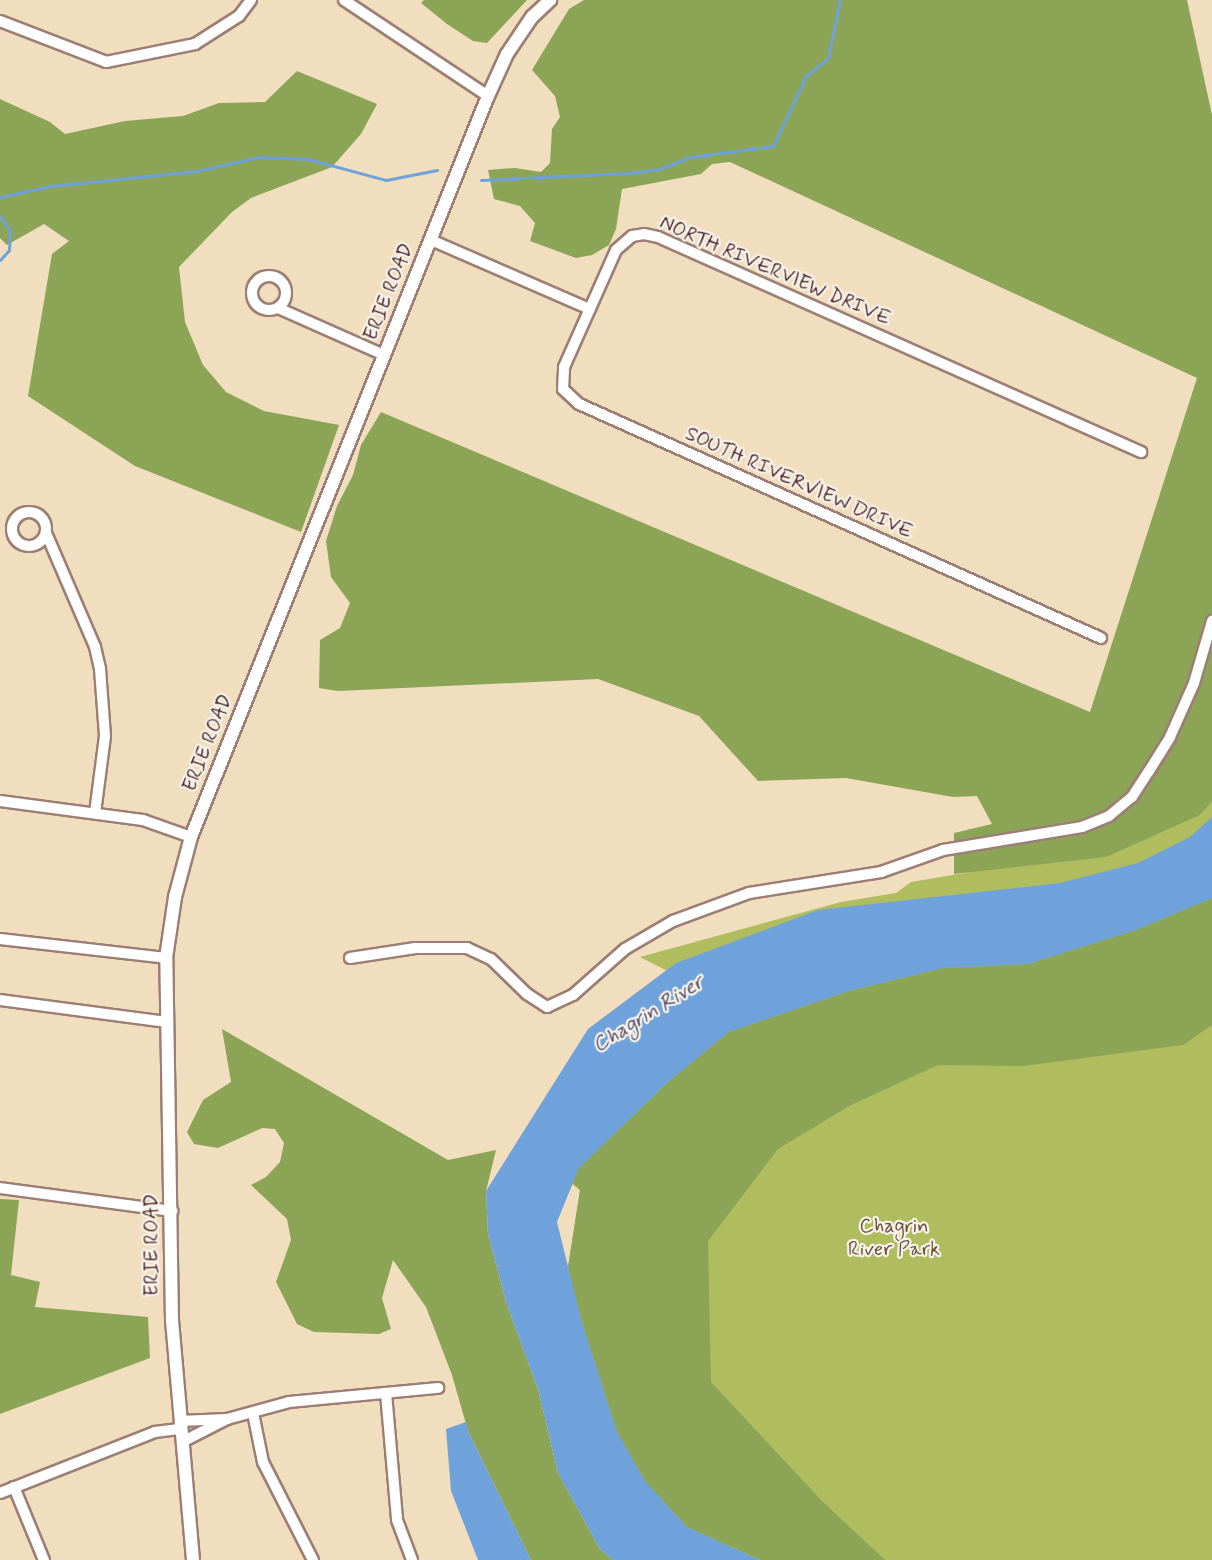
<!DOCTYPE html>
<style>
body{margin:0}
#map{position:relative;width:1212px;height:1560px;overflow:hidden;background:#f0debe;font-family:Mynerve,sans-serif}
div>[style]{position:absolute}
.green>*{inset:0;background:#b0bd5f}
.forest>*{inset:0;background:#8ca456}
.water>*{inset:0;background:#6fa2da}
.stream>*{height:3px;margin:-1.5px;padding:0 1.5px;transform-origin:1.5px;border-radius:1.5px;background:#6fa2da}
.roads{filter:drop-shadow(2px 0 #9d7e74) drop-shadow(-2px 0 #9d7e74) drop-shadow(0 2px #9d7e74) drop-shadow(0 -2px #9d7e74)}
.minor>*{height:10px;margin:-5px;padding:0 5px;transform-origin:5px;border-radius:5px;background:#fff}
.minor>.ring{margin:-5px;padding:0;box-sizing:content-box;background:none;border:10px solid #fff;border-radius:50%}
.tertiary>*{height:12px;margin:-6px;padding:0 6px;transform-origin:6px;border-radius:6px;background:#fff}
span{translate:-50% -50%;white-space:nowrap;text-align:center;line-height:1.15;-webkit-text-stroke:4.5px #f7f3e8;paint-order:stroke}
.street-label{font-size:20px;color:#4a1f2b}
.park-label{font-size:20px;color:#694e3b}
.water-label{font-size:21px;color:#595371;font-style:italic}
</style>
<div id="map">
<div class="green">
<div style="clip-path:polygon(1212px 802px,1212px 1560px,646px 1560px,557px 1339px,580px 1190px,534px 1157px,693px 984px,640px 957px,841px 902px,896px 893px,911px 882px,976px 871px,1200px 815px)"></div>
</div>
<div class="forest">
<div style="clip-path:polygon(424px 0,527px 0,487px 43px,473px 41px,447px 24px,421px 3px)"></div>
<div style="clip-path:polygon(584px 0,1187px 0,1212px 115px,1212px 802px,1200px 815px,1106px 857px,954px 874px,954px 833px,992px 824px,977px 796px,953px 797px,846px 778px,758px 781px,699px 716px,598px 679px,338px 691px,319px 688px,320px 640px,340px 628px,350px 603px,331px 577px,326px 541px,337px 506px,353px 475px,361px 445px,381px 412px,1090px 712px,1197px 378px,730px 162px,712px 164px,701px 174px,622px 189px,616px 229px,609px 245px,592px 255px,576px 258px,530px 241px,535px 223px,520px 206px,494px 199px,488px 170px,515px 168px,541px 172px,550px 163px,552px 129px,560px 117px,555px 96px,532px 70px,569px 9px)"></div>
<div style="clip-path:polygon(297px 71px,377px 104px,361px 134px,332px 167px,251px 198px,232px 212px,179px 267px,185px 322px,203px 365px,226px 392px,264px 411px,339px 425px,301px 532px,135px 466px,28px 396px,52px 254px,69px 241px,44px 224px,7px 245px,0 238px,0 99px,50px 122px,65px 134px,125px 121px,183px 116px,219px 103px,265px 102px)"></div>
<div style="clip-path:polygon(1212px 898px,1212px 1025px,1183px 1045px,1023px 1066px,938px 1065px,851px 1105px,778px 1149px,708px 1241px,711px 1382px,823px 1502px,885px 1560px,761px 1560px,687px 1527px,645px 1481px,617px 1432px,581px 1319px,568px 1267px,580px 1190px,573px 1183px,579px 1168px,668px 1082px,729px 1032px,849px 991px,943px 968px,1028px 964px,1136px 930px)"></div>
<div style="clip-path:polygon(222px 1029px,448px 1160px,496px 1150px,486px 1191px,488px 1234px,507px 1305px,538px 1389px,558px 1473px,600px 1549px,613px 1560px,531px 1560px,468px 1431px,452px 1375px,426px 1307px,393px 1260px,382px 1298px,391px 1329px,379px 1334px,314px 1332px,297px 1324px,276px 1282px,291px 1240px,287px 1219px,251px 1185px,266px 1177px,280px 1162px,284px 1143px,275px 1129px,262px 1128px,218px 1148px,194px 1144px,187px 1132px,203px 1100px,231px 1082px)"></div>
<div style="clip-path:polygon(0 1199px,19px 1200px,11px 1275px,40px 1282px,35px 1307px,148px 1317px,150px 1358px,0 1414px)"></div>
</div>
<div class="water">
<div style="clip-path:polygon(1212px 817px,1212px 898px,1136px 930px,1028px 964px,943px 968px,849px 991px,729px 1032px,668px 1082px,579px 1168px,557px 1222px,581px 1319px,617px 1432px,645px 1481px,687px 1527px,760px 1560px,613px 1560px,600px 1549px,558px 1473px,538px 1389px,507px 1305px,488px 1234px,486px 1191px,588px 1029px,676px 963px,818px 910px,1060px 883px,1138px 863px,1190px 837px)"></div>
<div style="clip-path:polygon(466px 1422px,468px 1431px,531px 1560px,478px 1560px,451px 1491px,446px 1429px)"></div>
</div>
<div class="stream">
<div style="left:481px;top:180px;width:147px;rotate:-2.7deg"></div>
<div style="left:628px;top:173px;width:31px;rotate:-7deg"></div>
<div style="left:659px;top:169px;width:34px;rotate:-21deg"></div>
<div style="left:691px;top:157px;width:83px;rotate:-7.6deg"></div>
<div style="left:773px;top:146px;width:77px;rotate:-64.8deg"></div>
<div style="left:806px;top:76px;width:28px;rotate:-39deg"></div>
<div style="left:828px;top:58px;width:59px;rotate:-78.3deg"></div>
<div style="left:0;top:197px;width:52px;rotate:-12.2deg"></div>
<div style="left:51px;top:186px;width:147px;rotate:-5.9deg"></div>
<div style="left:197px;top:171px;width:64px;rotate:-12.7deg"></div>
<div style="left:259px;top:157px;width:49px;rotate:2.3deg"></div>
<div style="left:308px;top:159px;width:81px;rotate:15.1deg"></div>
<div style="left:386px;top:180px;width:52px;rotate:-11.1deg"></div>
<div style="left:0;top:216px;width:18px;rotate:56deg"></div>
<div style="left:10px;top:231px;width:19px;rotate:93deg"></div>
<div style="left:9px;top:250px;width:13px;rotate:132deg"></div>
</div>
<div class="roads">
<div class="minor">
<div style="left:344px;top:0;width:173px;rotate:33.7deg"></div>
<div style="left:0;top:21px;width:114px;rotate:21.1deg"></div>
<div style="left:106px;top:62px;width:91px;rotate:-11.4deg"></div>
<div style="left:195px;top:44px;width:52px;rotate:-32.5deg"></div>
<div style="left:239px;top:16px;width:20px;rotate:-53deg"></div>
<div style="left:431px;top:240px;width:173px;rotate:23.5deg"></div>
<div class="ring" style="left:252px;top:276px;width:24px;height:24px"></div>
<div style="left:278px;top:308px;width:116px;rotate:23.9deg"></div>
<div class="ring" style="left:12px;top:512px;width:24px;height:24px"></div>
<div style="left:46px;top:533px;width:124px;rotate:66.7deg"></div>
<div style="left:95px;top:647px;width:23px;rotate:77deg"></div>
<div style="left:100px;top:669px;width:67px;rotate:85.7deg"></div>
<div style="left:105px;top:736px;width:78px;rotate:97.4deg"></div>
<div style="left:1101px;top:638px;width:572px;rotate:-155.85deg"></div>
<div style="left:579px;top:404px;width:22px;rotate:-137deg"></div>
<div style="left:563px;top:389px;width:22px;rotate:-87deg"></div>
<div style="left:564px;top:367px;width:128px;rotate:-66deg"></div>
<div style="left:616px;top:250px;width:21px;rotate:-41deg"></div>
<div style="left:632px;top:236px;width:12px;rotate:-9deg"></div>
<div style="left:644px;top:234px;width:14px;rotate:12deg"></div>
<div style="left:658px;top:237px;width:529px;rotate:24deg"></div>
<div style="left:0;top:801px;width:144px;rotate:7.6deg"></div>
<div style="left:143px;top:820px;width:51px;rotate:19.5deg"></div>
<div style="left:0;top:939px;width:167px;rotate:6.5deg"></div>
<div style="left:350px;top:958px;width:66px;rotate:-8.7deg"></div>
<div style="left:415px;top:948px;width:52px"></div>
<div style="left:467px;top:948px;width:26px;rotate:25deg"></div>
<div style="left:491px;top:959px;width:50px;rotate:44.2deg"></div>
<div style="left:527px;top:994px;width:24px;rotate:33deg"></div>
<div style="left:547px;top:1007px;width:29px;rotate:-25deg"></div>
<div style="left:573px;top:995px;width:69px;rotate:-41.5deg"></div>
<div style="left:625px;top:949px;width:56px;rotate:-30.3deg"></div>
<div style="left:673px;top:921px;width:81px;rotate:-20.2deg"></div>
<div style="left:749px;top:893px;width:134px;rotate:-9deg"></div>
<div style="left:881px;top:872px;width:66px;rotate:-19.5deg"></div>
<div style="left:943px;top:850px;width:141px;rotate:-9.4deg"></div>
<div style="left:1082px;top:827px;width:29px;rotate:-22deg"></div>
<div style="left:1109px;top:816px;width:30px;rotate:-40deg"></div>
<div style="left:1132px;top:797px;width:31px;rotate:-57deg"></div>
<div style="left:1149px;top:771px;width:40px;rotate:-58deg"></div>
<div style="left:1170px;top:737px;width:59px;rotate:-66deg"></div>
<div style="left:1194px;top:683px;width:65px;rotate:-73.8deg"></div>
<div style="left:0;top:1000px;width:169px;rotate:7.5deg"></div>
<div style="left:0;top:1188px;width:174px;rotate:7.6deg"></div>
<div style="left:386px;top:1393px;width:127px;rotate:85deg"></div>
<div style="left:397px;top:1520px;width:43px;rotate:69.4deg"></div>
<div style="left:253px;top:1413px;width:50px;rotate:78.5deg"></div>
<div style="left:263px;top:1462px;width:110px;rotate:63deg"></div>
<div style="left:180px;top:1421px;width:47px;rotate:-2.4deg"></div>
<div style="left:182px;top:1442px;width:51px;rotate:-27.1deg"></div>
<div style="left:227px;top:1419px;width:64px;rotate:-15.3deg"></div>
<div style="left:289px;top:1402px;width:150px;rotate:-5.4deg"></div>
<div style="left:14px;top:1487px;width:79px;rotate:67.7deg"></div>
<div style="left:0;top:1493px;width:167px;rotate:-21.5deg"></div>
<div style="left:155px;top:1432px;width:26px;rotate:-7deg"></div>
</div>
<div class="tertiary">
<div style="left:193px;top:1560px;width:240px;rotate:-95deg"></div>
<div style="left:172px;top:1321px;width:363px;rotate:-90.9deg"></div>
<div style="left:166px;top:958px;width:62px;rotate:-81.6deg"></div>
<div style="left:175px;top:897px;width:62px;rotate:-75.1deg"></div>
<div style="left:191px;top:837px;width:798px;rotate:-68.16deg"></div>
<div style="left:488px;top:96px;width:46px;rotate:-65.7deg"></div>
<div style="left:507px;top:54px;width:45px;rotate:-56deg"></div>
<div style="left:532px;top:17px;width:25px;rotate:-43deg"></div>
</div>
</div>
<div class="street-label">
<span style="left:775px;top:271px;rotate:23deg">NORTH RIVERVIEW DRIVE</span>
<span style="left:389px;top:292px;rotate:-68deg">ERIE ROAD</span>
<span style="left:799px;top:483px;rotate:24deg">SOUTH RIVERVIEW DRIVE</span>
<span style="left:208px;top:743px;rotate:-68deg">ERIE ROAD</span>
<span style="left:152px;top:1245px;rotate:-90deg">ERIE ROAD</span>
</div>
<div class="park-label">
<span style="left:894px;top:1238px">Chagrin<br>River Park</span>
</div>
<div class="water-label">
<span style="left:648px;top:1014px;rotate:-32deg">Chagrin River</span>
</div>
</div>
